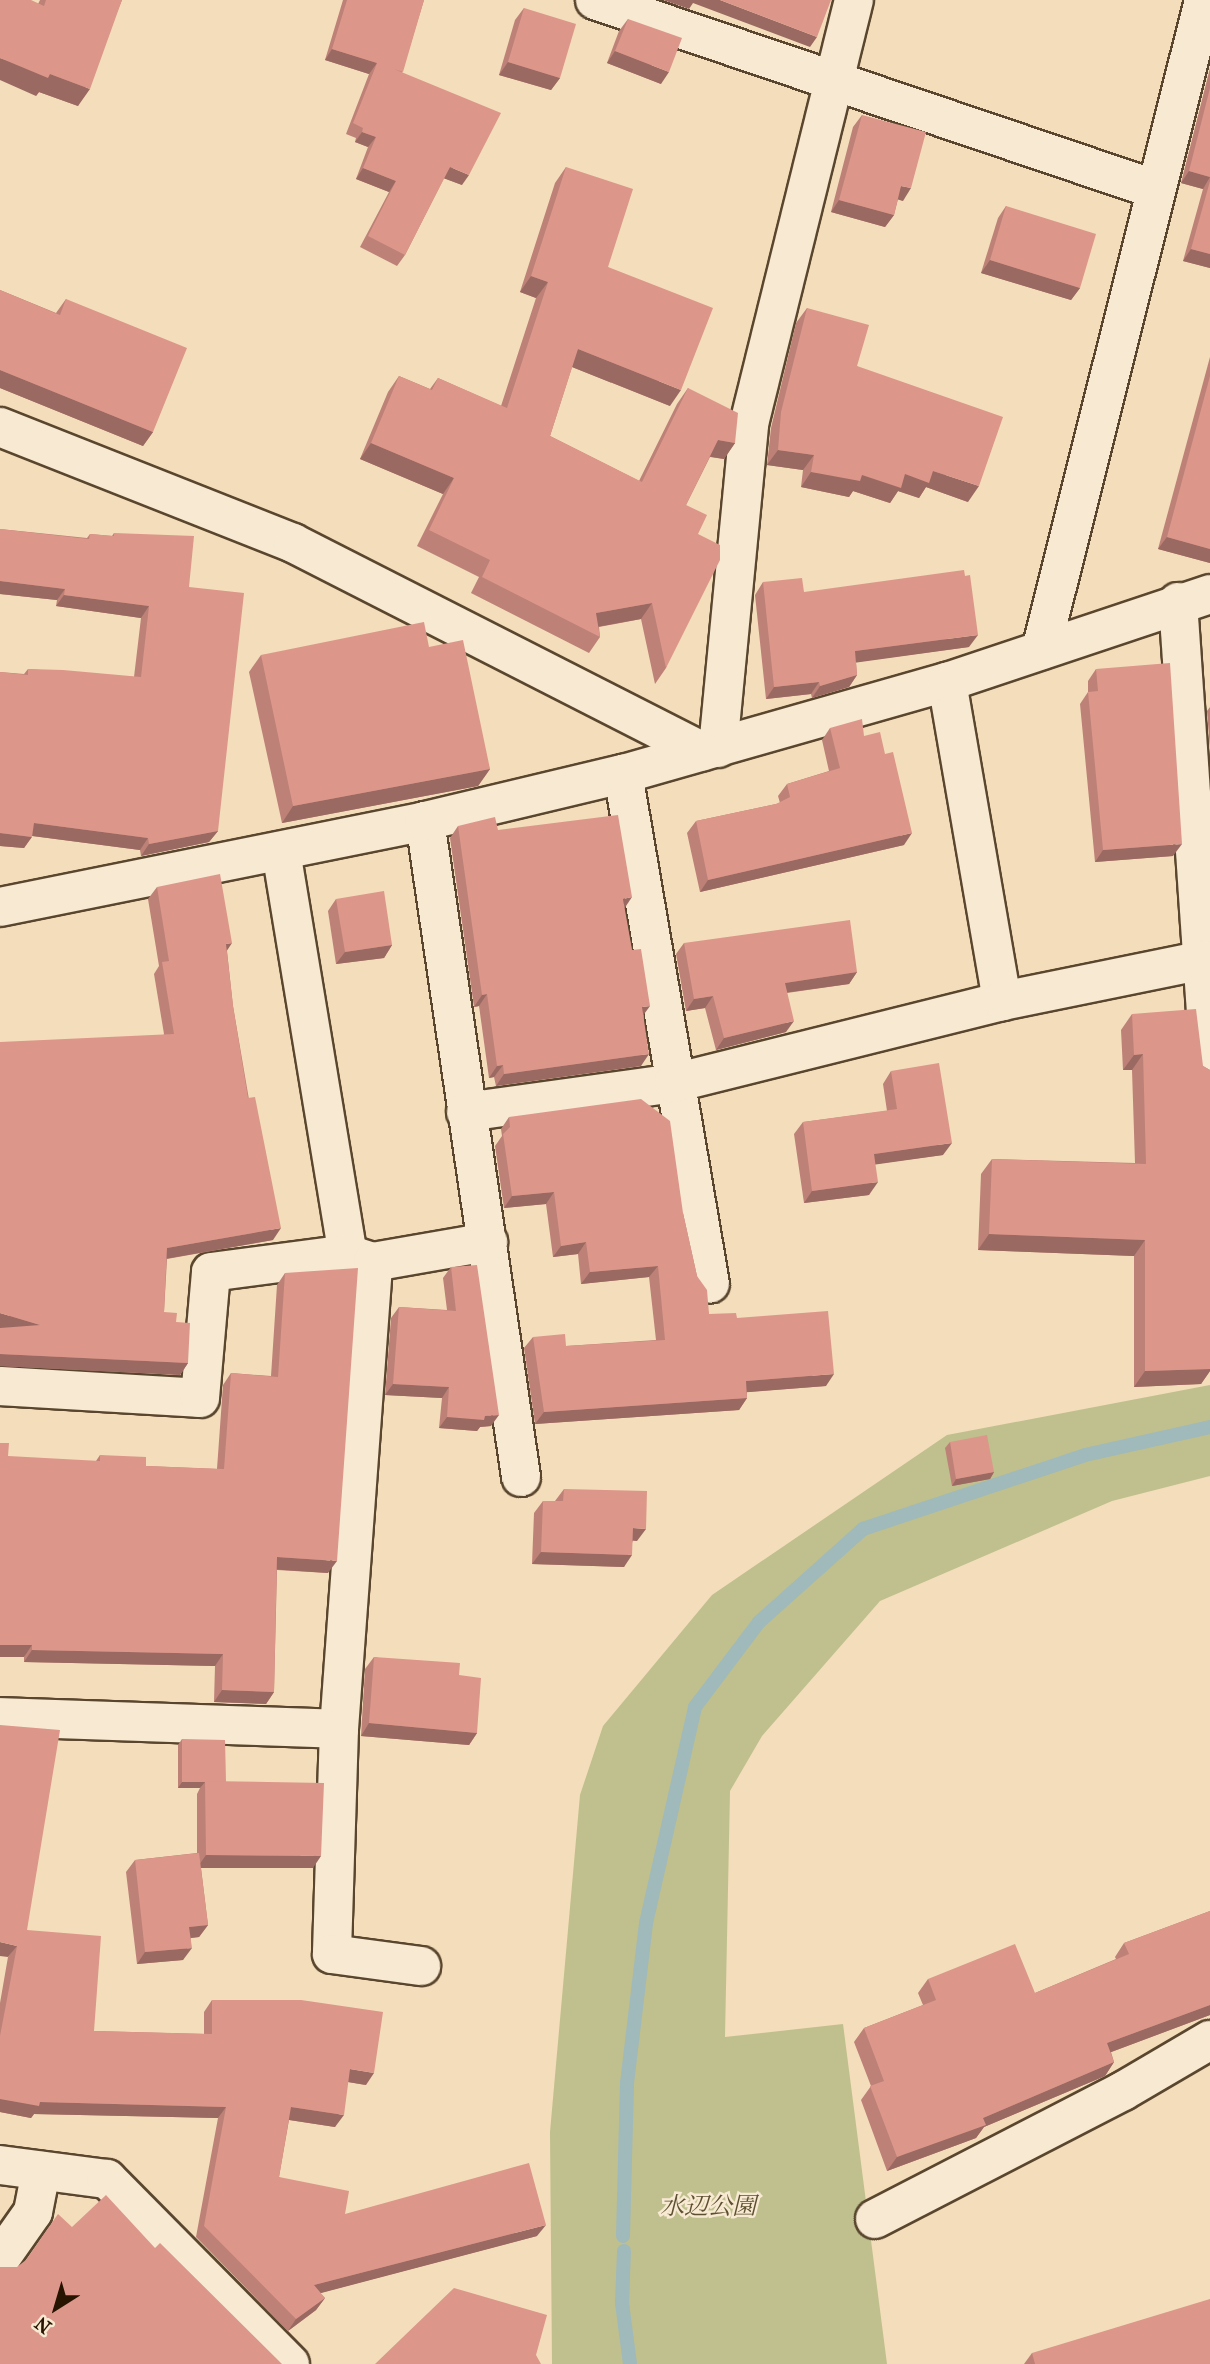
<!DOCTYPE html>
<meta charset="utf-8">
<style>
body{margin:0}
#map{position:relative;width:1210px;height:2364px;overflow:hidden;background:#f3ddba;font-family:"IM FELL French Canon","Noto Serif JP",serif}
div>[style]{position:absolute}
.green>*{inset:0;background:#bfc08d}
.stream>*{height:14px;margin:-7px;padding:0 7px;transform-origin:7px;border-radius:7px;background:#a0b9bb}
.roads{filter:drop-shadow(2px 0 #5a462e) drop-shadow(-2px 0 #5a462e) drop-shadow(0 2px #5a462e) drop-shadow(0 -2px #5a462e)}
.minor>*{height:38px;margin:-19px;padding:0 19px;transform-origin:19px;border-radius:19px;background:#f7e9d2}
.tertiary>*{height:38px;margin:-19px;padding:0 19px;transform-origin:19px;border-radius:19px;background:#f7e9d2}
.wall>*{inset:0;background:#bd8177}
.shaded-wall>*{inset:0;background:#9a6961}
.building>*{inset:0;background:#dc968a}
span{translate:-50% -50%;white-space:nowrap;text-align:center;line-height:1.15;-webkit-text-stroke:5px #f7e9d2;paint-order:stroke}
.park-label{font-size:24px;color:#5c5031;font-style:italic}
.north{position:absolute;left:21px;top:2273px;width:70px;height:70px;-webkit-text-stroke:5px #f7e9d2;paint-order:stroke;rotate:217deg;font-size:19px;font-weight:700;line-height:28px;text-align:center;color:#271400}
.north::after{content:'';display:block;margin:auto;width:24px;height:32px;background:#271400;clip-path:polygon(50% 0,100% 100%,50% 72%,0 100%)}
</style>
<div id="map">
<div class="green">
<div style="clip-path:polygon(1210px 1385px,1210px 1476px,1112px 1501px,880px 1601px,762px 1736px,730px 1791px,725px 2037px,843px 2024px,887px 2364px,552px 2364px,550px 2132px,580px 1795px,603px 1726px,712px 1595px,947px 1435px)"></div>
</div>
<div class="stream">
<div style="left:623px;top:2236px;width:153px;rotate:-88.5deg"></div>
<div style="left:627px;top:2083px;width:161px;rotate:-83.2deg"></div>
<div style="left:646px;top:1923px;width:221px;rotate:-77.2deg"></div>
<div style="left:695px;top:1707px;width:106px;rotate:-53deg"></div>
<div style="left:759px;top:1622px;width:140px;rotate:-41.8deg"></div>
<div style="left:863px;top:1529px;width:234px;rotate:-18.4deg"></div>
<div style="left:1085px;top:1455px;width:128px;rotate:-12.6deg"></div>
<div style="left:624px;top:2251px;width:52px;rotate:92.2deg"></div>
<div style="left:622px;top:2303px;width:62px;rotate:82.5deg"></div>
</div>
<div class="roads">
<div class="minor">
<div style="left:595px;top:0;width:590px;rotate:18.68deg"></div>
<div style="left:1178px;top:602px;width:469px;rotate:86.1deg"></div>
<div style="left:1041px;top:650px;width:670px;rotate:-75.92deg"></div>
<div style="left:947px;top:682px;width:324px;rotate:80.2deg"></div>
<div style="left:718px;top:748px;width:325px;rotate:-84.5deg"></div>
<div style="left:749px;top:424px;width:437px;rotate:-76.1deg"></div>
<div style="left:623px;top:774px;width:517px;rotate:80.32deg"></div>
<div style="left:425px;top:821px;width:663px;rotate:81.67deg"></div>
<div style="left:281px;top:851px;width:409px;rotate:80.6deg"></div>
<div style="left:0;top:907px;width:434px;rotate:-11.4deg"></div>
<div style="left:425px;top:821px;width:204px;rotate:-13.4deg"></div>
<div style="left:623px;top:774px;width:337px;rotate:-15.9deg"></div>
<div style="left:947px;top:682px;width:277px;rotate:-18.5deg"></div>
<div style="left:466px;top:1112px;width:210px;rotate:-7.9deg"></div>
<div style="left:674px;top:1083px;width:338px;rotate:-14deg"></div>
<div style="left:1002px;top:1001px;width:205px;rotate:-11.5deg"></div>
<div style="left:0;top:1386px;width:200px;rotate:3.4deg"></div>
<div style="left:200px;top:1398px;width:126px;rotate:-85deg"></div>
<div style="left:211px;top:1272px;width:138px;rotate:-7.5deg"></div>
<div style="left:348px;top:1254px;width:26px;rotate:18deg"></div>
<div style="left:0;top:1717px;width:339px;rotate:2deg"></div>
<div style="left:339px;top:1729px;width:468px;rotate:-85.8deg"></div>
<div style="left:373px;top:1262px;width:117px;rotate:-9.9deg"></div>
<div style="left:339px;top:1729px;width:225px;rotate:91.8deg"></div>
<div style="left:332px;top:1954px;width:90px;rotate:7.7deg"></div>
<div style="left:0;top:2165px;width:108px;rotate:7.5deg"></div>
<div style="left:107px;top:2179px;width:260px;rotate:45.3deg"></div>
<div style="left:875px;top:2219px;width:279px;rotate:-27.3deg"></div>
<div style="left:1123px;top:2091px;width:101px;rotate:-30.4deg"></div>
<div style="left:0;top:2259px;width:57px;rotate:-54.9deg"></div>
<div style="left:33px;top:2212px;width:42px;rotate:-79deg"></div>
</div>
<div class="tertiary">
<div style="left:0;top:427px;width:315px;rotate:21.6deg"></div>
<div style="left:293px;top:543px;width:459px;rotate:27deg"></div>
</div>
</div>
<div class="wall">
<div style="clip-path:polygon(40px 0,122px 0,78px 106px,39px 92px,36px 96px,38px 4px)"></div>
<div style="clip-path:polygon(343px 0,424px 0,402px 72px,462px 185px,444px 178px,405px 255px,397px 266px,360px 247px,389px 192px,356px 179px,368px 147px,355px 142px,356px 138px,346px 134px,369px 74px,325px 60px)"></div>
<div style="clip-path:polygon(524px 8px,560px 78px,551px 90px,499px 75px,515px 20px)"></div>
<div style="clip-path:polygon(628px 19px,661px 84px,607px 63px,619px 31px)"></div>
<div style="clip-path:polygon(1210px 68px,1210px 268px,1183px 261px,1203px 189px,1181px 183px)"></div>
<div style="clip-path:polygon(862px 115px,903px 201px,898px 199px,894px 215px,885px 227px,831px 212px,853px 127px)"></div>
<div style="clip-path:polygon(566px 167px,608px 267px,670px 406px,572px 367px,550px 436px,639px 481px,677px 404px,688px 388px,735px 443px,724px 459px,710px 457px,686px 505px,698px 534px,666px 668px,655px 684px,641px 619px,599px 627px,600px 637px,589px 653px,471px 593px,479px 577px,417px 546px,443px 494px,360px 459px,388px 392px,399px 376px,430px 389px,438px 378px,501px 406px,536px 298px,520px 292px,555px 183px)"></div>
<div style="clip-path:polygon(1006px 206px,1080px 288px,1071px 300px,981px 273px,998px 218px)"></div>
<div style="clip-path:polygon(0 290px,56px 313px,66px 299px,153px 432px,143px 446px,0 388px)"></div>
<div style="clip-path:polygon(807px 308px,857px 366px,968px 502px,926px 487px,919px 498px,898px 491px,890px 503px,853px 491px,849px 497px,801px 487px,803px 470px,767px 465px,771px 428px,796px 323px)"></div>
<div style="clip-path:polygon(1210px 357px,1210px 563px,1158px 549px)"></div>
<div style="clip-path:polygon(0 529px,87px 538px,90px 534px,112px 536px,114px 533px,189px 587px,218px 831px,209px 842px,141px 856px,140px 850px,32px 836px,24px 848px,0 846px,0 672px,24px 674px,28px 669px,134px 677px,141px 618px,56px 606px,57px 600px,0 594px)"></div>
<div style="clip-path:polygon(763px 582px,804px 592px,969px 647px,856px 662px,857px 675px,849px 687px,812px 698px,811px 694px,766px 699px,755px 595px)"></div>
<div style="clip-path:polygon(429px 647px,490px 769px,478px 786px,282px 823px,249px 672px,261px 655px)"></div>
<div style="clip-path:polygon(1096px 669px,1173px 856px,1095px 862px,1080px 704px,1088px 692px,1088px 681px)"></div>
<div style="clip-path:polygon(1210px 707px,1210px 749px,1207px 711px)"></div>
<div style="clip-path:polygon(830px 728px,864px 736px,904px 845px,700px 892px,687px 833px,696px 821px,776px 804px,780px 803px,778px 796px,787px 784px,829px 771px,822px 740px)"></div>
<div style="clip-path:polygon(458px 826px,498px 830px,624px 908px,644px 1015px,641px 1066px,496px 1086px,494px 1077px,489px 1078px,479px 1006px,474px 1007px,450px 838px)"></div>
<div style="clip-path:polygon(157px 887px,227px 951px,233px 1006px,273px 1240px,167px 1259px,164px 1312px,176px 1322px,188px 1363px,180px 1375px,0 1366px,0 1328px,2px 1328px,164px 1034px,154px 974px,159px 966px,148px 899px)"></div>
<div style="clip-path:polygon(336px 899px,392px 945px,384px 958px,336px 964px,328px 911px)"></div>
<div style="clip-path:polygon(684px 943px,857px 972px,849px 984px,787px 993px,786px 1032px,716px 1050px,705px 1008px,686px 1011px,676px 954px)"></div>
<div style="clip-path:polygon(1132px 1014px,1203px 1066px,1210px 1070px,1210px 1371px,1201px 1384px,1134px 1387px,1134px 1256px,978px 1250px,981px 1174px,992px 1159px,1135px 1163px,1132px 1070px,1123px 1070px,1121px 1030px)"></div>
<div style="clip-path:polygon(891px 1071px,943px 1155px,875px 1164px,869px 1195px,804px 1203px,794px 1134px,803px 1122px,887px 1111px,883px 1084px)"></div>
<div style="clip-path:polygon(509px 1117px,683px 1213px,697px 1276px,709px 1314px,737px 1318px,826px 1386px,747px 1392px,747px 1398px,739px 1410px,535px 1424px,524px 1348px,533px 1337px,566px 1346px,656px 1340px,649px 1277px,581px 1284px,578px 1254px,553px 1257px,546px 1204px,504px 1208px,495px 1146px,502px 1136px,501px 1129px)"></div>
<div style="clip-path:polygon(451px 1267px,491px 1426px,480px 1427px,477px 1431px,439px 1428px,442px 1398px,385px 1395px,391px 1318px,399px 1307px,447px 1310px,443px 1278px)"></div>
<div style="clip-path:polygon(285px 1273px,328px 1573px,277px 1570px,274px 1692px,266px 1704px,214px 1702px,215px 1666px,24px 1662px,24px 1657px,96px 1461px,100px 1455px,146px 1466px,217px 1469px,223px 1385px,231px 1373px,271px 1376px,277px 1285px)"></div>
<div style="clip-path:polygon(950px 1442px,994px 1472px,990px 1479px,952px 1486px,945px 1448px)"></div>
<div style="clip-path:polygon(564px 1489px,637px 1541px,633px 1540px,624px 1567px,532px 1564px,534px 1513px,543px 1501px,555px 1501px)"></div>
<div style="clip-path:polygon(374px 1657px,459px 1675px,477px 1733px,469px 1745px,361px 1736px,365px 1669px)"></div>
<div style="clip-path:polygon(182px 1739px,313px 1868px,201px 1868px,208px 1925px,199px 1937px,191px 1938px,183px 1960px,137px 1964px,126px 1872px,135px 1860px,197px 1853px,197px 1794px,200px 1788px,178px 1788px,178px 1745px)"></div>
<div style="clip-path:polygon(1210px 1911px,1210px 2015px,1111px 2052px,1114px 2062px,1105px 2076px,984px 2127px,976px 2138px,887px 2171px,861px 2100px,871px 2086px,854px 2042px,864px 2028px,923px 2005px,918px 1993px,928px 1979px,1035px 1993px,1116px 1959px,1115px 1957px,1124px 1943px)"></div>
<div style="clip-path:polygon(27px 1930px,94px 2031px,204px 2034px,204px 2012px,212px 2000px,366px 2085px,348px 2082px,335px 2127px,289px 2120px,279px 2177px,345px 2214px,537px 2236px,320px 2293px,325px 2298px,316px 2310px,288px 2331px,196px 2237px,218px 2118px,34px 2114px,31px 2118px,0 2112px,0 2003px,8px 1957px)"></div>
<div style="clip-path:polygon(1032px 2353px,1210px 2364px,1024px 2364px)"></div>
</div>
<div class="shaded-wall">
<div style="clip-path:polygon(663px 0,720px 0,817px 37px,810px 47px,693px 3px,689px 9px)"></div>
<div style="clip-path:polygon(332px 49px,377px 63px,369px 74px,325px 60px)"></div>
<div style="clip-path:polygon(615px 51px,669px 72px,661px 84px,607px 63px)"></div>
<div style="clip-path:polygon(0 58px,50px 74px,90px 89px,78px 106px,39px 92px,36px 96px,0 80px)"></div>
<div style="clip-path:polygon(508px 62px,560px 78px,551px 90px,499px 75px)"></div>
<div style="clip-path:polygon(362px 132px,376px 137px,368px 147px,355px 142px)"></div>
<div style="clip-path:polygon(450px 167px,469px 175px,462px 185px,443px 178px)"></div>
<div style="clip-path:polygon(363px 168px,396px 181px,389px 192px,356px 179px)"></div>
<div style="clip-path:polygon(1189px 171px,1210px 177px,1203px 189px,1181px 183px)"></div>
<div style="clip-path:polygon(901px 186px,911px 188px,903px 201px,893px 198px)"></div>
<div style="clip-path:polygon(839px 200px,894px 215px,885px 227px,831px 212px)"></div>
<div style="clip-path:polygon(1191px 249px,1210px 254px,1210px 268px,1183px 261px)"></div>
<div style="clip-path:polygon(990px 260px,1080px 288px,1071px 300px,981px 273px)"></div>
<div style="clip-path:polygon(531px 276px,548px 282px,536px 298px,520px 292px)"></div>
<div style="clip-path:polygon(578px 349px,681px 390px,670px 406px,567px 365px)"></div>
<div style="clip-path:polygon(0 370px,153px 432px,143px 446px,0 388px)"></div>
<div style="clip-path:polygon(718px 440px,735px 443px,724px 459px,706px 456px)"></div>
<div style="clip-path:polygon(371px 443px,454px 478px,443px 494px,360px 459px)"></div>
<div style="clip-path:polygon(778px 450px,814px 455px,803px 470px,767px 465px)"></div>
<div style="clip-path:polygon(933px 471px,979px 486px,968px 502px,926px 487px,919px 498px,898px 491px,890px 503px,853px 491px,849px 497px,801px 487px,811px 472px,862px 475px,905px 474px)"></div>
<div style="clip-path:polygon(1167px 537px,1210px 549px,1210px 563px,1158px 549px)"></div>
<div style="clip-path:polygon(0 581px,65px 589px,57px 600px,0 594px)"></div>
<div style="clip-path:polygon(64px 595px,149px 606px,141px 618px,56px 606px)"></div>
<div style="clip-path:polygon(652px 603px,641px 619px,585px 629px,596px 613px)"></div>
<div style="clip-path:polygon(978px 635px,969px 647px,846px 664px,855px 651px)"></div>
<div style="clip-path:polygon(857px 675px,849px 687px,812px 698px,820px 686px)"></div>
<div style="clip-path:polygon(819px 682px,811px 694px,766px 699px,774px 687px)"></div>
<div style="clip-path:polygon(490px 769px,478px 786px,282px 823px,293px 806px)"></div>
<div style="clip-path:polygon(34px 823px,148px 838px,140px 850px,25px 835px)"></div>
<div style="clip-path:polygon(218px 831px,209px 842px,141px 856px,149px 844px)"></div>
<div style="clip-path:polygon(0 833px,32px 837px,24px 848px,0 846px)"></div>
<div style="clip-path:polygon(912px 833px,904px 845px,700px 892px,708px 880px)"></div>
<div style="clip-path:polygon(1182px 844px,1173px 856px,1095px 862px,1103px 850px)"></div>
<div style="clip-path:polygon(632px 897px,624px 909px,623px 899px)"></div>
<div style="clip-path:polygon(232px 943px,224px 955px,226px 944px)"></div>
<div style="clip-path:polygon(392px 945px,384px 958px,336px 964px,345px 952px)"></div>
<div style="clip-path:polygon(857px 972px,849px 984px,776px 994px,785px 983px)"></div>
<div style="clip-path:polygon(487px 994px,479px 1006px,474px 1007px,482px 995px)"></div>
<div style="clip-path:polygon(713px 996px,705px 1008px,686px 1011px,694px 999px)"></div>
<div style="clip-path:polygon(650px 1006px,642px 1017px,642px 1007px)"></div>
<div style="clip-path:polygon(794px 1021px,786px 1032px,716px 1050px,724px 1038px)"></div>
<div style="clip-path:polygon(649px 1054px,641px 1066px,496px 1086px,504px 1074px)"></div>
<div style="clip-path:polygon(1143px 1054px,1132px 1070px,1123px 1070px,1134px 1055px)"></div>
<div style="clip-path:polygon(503px 1065px,494px 1077px,489px 1078px,497px 1066px)"></div>
<div style="clip-path:polygon(952px 1143px,943px 1155px,865px 1166px,874px 1154px)"></div>
<div style="clip-path:polygon(878px 1182px,869px 1195px,804px 1203px,812px 1191px)"></div>
<div style="clip-path:polygon(554px 1192px,546px 1204px,504px 1208px,512px 1196px)"></div>
<div style="clip-path:polygon(281px 1228px,273px 1240px,159px 1260px,167px 1248px)"></div>
<div style="clip-path:polygon(989px 1234px,1145px 1240px,1134px 1256px,978px 1250px)"></div>
<div style="clip-path:polygon(586px 1242px,578px 1254px,553px 1257px,561px 1246px)"></div>
<div style="clip-path:polygon(658px 1266px,649px 1277px,581px 1284px,590px 1272px)"></div>
<div style="clip-path:polygon(0 1313px,40px 1325px,31px 1337px,0 1328px)"></div>
<div style="clip-path:polygon(0 1354px,188px 1363px,180px 1375px,0 1366px)"></div>
<div style="clip-path:polygon(1210px 1369px,1210px 1371px,1201px 1384px,1134px 1387px,1145px 1371px)"></div>
<div style="clip-path:polygon(834px 1374px,826px 1386px,737px 1393px,746px 1381px)"></div>
<div style="clip-path:polygon(393px 1384px,449px 1387px,442px 1398px,385px 1395px)"></div>
<div style="clip-path:polygon(747px 1398px,739px 1410px,535px 1424px,544px 1412px)"></div>
<div style="clip-path:polygon(499px 1415px,491px 1426px,480px 1427px,477px 1431px,439px 1428px,447px 1417px)"></div>
<div style="clip-path:polygon(994px 1472px,990px 1479px,952px 1486px,956px 1479px)"></div>
<div style="clip-path:polygon(633px 1528px,646px 1529px,637px 1541px,624px 1540px)"></div>
<div style="clip-path:polygon(541px 1552px,632px 1555px,624px 1567px,532px 1564px)"></div>
<div style="clip-path:polygon(277px 1557px,337px 1561px,328px 1573px,269px 1569px)"></div>
<div style="clip-path:polygon(0 1645px,32px 1645px,24px 1657px,0 1657px)"></div>
<div style="clip-path:polygon(32px 1650px,223px 1654px,215px 1666px,24px 1662px)"></div>
<div style="clip-path:polygon(222px 1690px,274px 1692px,266px 1704px,214px 1702px)"></div>
<div style="clip-path:polygon(369px 1723px,477px 1733px,469px 1745px,361px 1736px)"></div>
<div style="clip-path:polygon(182px 1782px,205px 1782px,200px 1788px,178px 1788px)"></div>
<div style="clip-path:polygon(206px 1855px,321px 1856px,313px 1868px,197px 1868px)"></div>
<div style="clip-path:polygon(208px 1925px,199px 1937px,181px 1939px,189px 1927px)"></div>
<div style="clip-path:polygon(0 1942px,17px 1946px,8px 1957px,0 1956px)"></div>
<div style="clip-path:polygon(192px 1948px,183px 1960px,137px 1964px,145px 1952px)"></div>
<div style="clip-path:polygon(1210px 2005px,1210px 2015px,1098px 2057px,1107px 2043px)"></div>
<div style="clip-path:polygon(1114px 2062px,1105px 2076px,984px 2127px,976px 2138px,887px 2171px,897px 2157px,983px 2118px)"></div>
<div style="clip-path:polygon(350px 2069px,374px 2073px,366px 2085px,342px 2081px)"></div>
<div style="clip-path:polygon(0 2099px,40px 2102px,226px 2107px,218px 2118px,34px 2114px,31px 2118px,0 2112px)"></div>
<div style="clip-path:polygon(291px 2107px,344px 2115px,335px 2127px,283px 2119px)"></div>
<div style="clip-path:polygon(546px 2225px,537px 2236px,306px 2297px,314px 2285px)"></div>
<div style="clip-path:polygon(325px 2298px,316px 2310px,288px 2331px,296px 2319px)"></div>
</div>
<div class="building">
<div style="clip-path:polygon(0 0,31px 0,44px 6px,46px 0,122px 0,90px 89px,50px 74px,48px 78px,0 58px)"></div>
<div style="clip-path:polygon(347px 0,424px 0,403px 72px,394px 69px,501px 113px,469px 175px,450px 167px,405px 255px,368px 236px,396px 181px,363px 168px,376px 137px,362px 132px,363px 128px,353px 123px,377px 63px,332px 49px)"></div>
<div style="clip-path:polygon(720px 0,831px 0,817px 37px)"></div>
<div style="clip-path:polygon(524px 8px,576px 24px,560px 78px,508px 62px)"></div>
<div style="clip-path:polygon(628px 19px,682px 38px,669px 72px,615px 51px)"></div>
<div style="clip-path:polygon(1210px 88px,1210px 177px,1189px 171px)"></div>
<div style="clip-path:polygon(862px 115px,926px 132px,911px 188px,901px 186px,894px 215px,839px 200px)"></div>
<div style="clip-path:polygon(566px 167px,633px 189px,608px 267px,713px 308px,681px 390px,578px 349px,550px 436px,642px 482px,688px 388px,738px 413px,735px 443px,718px 440px,686px 505px,707px 515px,698px 534px,720px 545px,720px 560px,666px 668px,652px 603px,596px 613px,600px 637px,482px 577px,490px 560px,429px 530px,454px 478px,371px 443px,399px 376px,432px 390px,438px 378px,507px 408px,548px 282px,531px 276px)"></div>
<div style="clip-path:polygon(1210px 181px,1210px 254px,1191px 249px)"></div>
<div style="clip-path:polygon(1006px 206px,1096px 234px,1080px 288px,990px 260px)"></div>
<div style="clip-path:polygon(0 290px,60px 315px,66px 299px,187px 348px,153px 432px,0 370px)"></div>
<div style="clip-path:polygon(807px 308px,869px 325px,857px 366px,1003px 417px,979px 486px,933px 471px,929px 483px,905px 474px,901px 488px,862px 475px,860px 481px,811px 472px,814px 455px,778px 450px,781px 412px)"></div>
<div style="clip-path:polygon(1210px 376px,1210px 549px,1167px 537px)"></div>
<div style="clip-path:polygon(0 529px,89px 539px,90px 534px,114px 536px,114px 533px,194px 536px,189px 587px,244px 593px,218px 831px,149px 844px,148px 838px,34px 823px,32px 837px,0 833px,0 672px,28px 675px,28px 669px,63px 670px,141px 677px,149px 606px,64px 595px,65px 589px,0 581px)"></div>
<div style="clip-path:polygon(964px 570px,965px 576px,970px 575px,978px 635px,855px 651px,857px 675px,820px 686px,819px 682px,774px 687px,763px 582px,802px 578px,804px 592px)"></div>
<div style="clip-path:polygon(424px 622px,429px 647px,463px 640px,490px 769px,293px 806px,261px 655px)"></div>
<div style="clip-path:polygon(1170px 663px,1182px 844px,1103px 850px,1088px 692px,1098px 691px,1096px 669px)"></div>
<div style="clip-path:polygon(862px 719px,864px 736px,880px 732px,885px 754px,893px 752px,912px 833px,708px 880px,696px 821px,776px 804px,790px 797px,787px 784px,840px 768px,830px 728px)"></div>
<div style="clip-path:polygon(618px 815px,632px 897px,623px 899px,632px 950px,641px 949px,650px 1006px,642px 1007px,649px 1054px,504px 1074px,503px 1065px,497px 1066px,487px 994px,482px 995px,458px 826px,495px 817px,498px 830px)"></div>
<div style="clip-path:polygon(220px 874px,232px 943px,226px 944px,233px 1006px,248px 1098px,255px 1097px,281px 1228px,167px 1248px,164px 1312px,177px 1313px,176px 1322px,190px 1323px,188px 1363px,0 1354px,0 1328px,40px 1325px,0 1313px,0 1042px,174px 1034px,162px 962px,169px 961px,157px 887px)"></div>
<div style="clip-path:polygon(384px 891px,392px 945px,345px 952px,336px 899px)"></div>
<div style="clip-path:polygon(850px 920px,857px 972px,785px 983px,794px 1021px,724px 1038px,713px 996px,694px 999px,684px 943px)"></div>
<div style="clip-path:polygon(1196px 1009px,1203px 1066px,1210px 1070px,1210px 1369px,1145px 1371px,1145px 1240px,989px 1234px,992px 1159px,1146px 1164px,1143px 1054px,1134px 1055px,1132px 1014px)"></div>
<div style="clip-path:polygon(939px 1063px,952px 1143px,874px 1154px,878px 1182px,812px 1191px,803px 1122px,897px 1109px,891px 1071px)"></div>
<div style="clip-path:polygon(641px 1099px,670px 1121px,683px 1213px,697px 1276px,707px 1290px,709px 1314px,736px 1313px,737px 1318px,828px 1311px,834px 1374px,746px 1381px,747px 1398px,544px 1412px,533px 1337px,565px 1334px,566px 1346px,665px 1340px,658px 1266px,590px 1272px,586px 1242px,561px 1246px,554px 1192px,512px 1196px,503px 1134px,510px 1127px,509px 1117px)"></div>
<div style="clip-path:polygon(477px 1265px,499px 1415px,485px 1416px,484px 1420px,447px 1417px,449px 1387px,393px 1384px,399px 1307px,456px 1311px,451px 1267px)"></div>
<div style="clip-path:polygon(358px 1268px,337px 1561px,277px 1557px,274px 1692px,222px 1690px,223px 1654px,32px 1650px,32px 1645px,0 1645px,0 1443px,9px 1443px,8px 1456px,100px 1461px,100px 1455px,146px 1457px,146px 1466px,224px 1469px,231px 1373px,278px 1377px,285px 1273px)"></div>
<div style="clip-path:polygon(987px 1435px,994px 1472px,956px 1479px,950px 1442px)"></div>
<div style="clip-path:polygon(564px 1489px,647px 1491px,646px 1529px,633px 1528px,632px 1555px,541px 1552px,543px 1501px,563px 1501px)"></div>
<div style="clip-path:polygon(374px 1657px,460px 1663px,459px 1675px,481px 1678px,477px 1733px,369px 1723px)"></div>
<div style="clip-path:polygon(0 1725px,60px 1730px,27px 1930px,101px 1936px,94px 2031px,212px 2034px,212px 2000px,301px 2000px,383px 2012px,374px 2073px,350px 2069px,344px 2115px,291px 2107px,279px 2177px,349px 2191px,345px 2214px,529px 2163px,546px 2225px,314px 2285px,325px 2298px,296px 2319px,204px 2226px,226px 2107px,40px 2102px,39px 2106px,0 2099px,0 2036px,17px 1946px,0 1942px)"></div>
<div style="clip-path:polygon(182px 1739px,225px 1740px,226px 1782px,182px 1782px)"></div>
<div style="clip-path:polygon(205px 1781px,324px 1783px,321px 1856px,206px 1855px)"></div>
<div style="clip-path:polygon(199px 1853px,208px 1925px,189px 1927px,192px 1948px,145px 1952px,135px 1860px)"></div>
<div style="clip-path:polygon(1210px 1911px,1210px 2005px,1107px 2043px,1114px 2062px,983px 2118px,986px 2125px,897px 2157px,870px 2086px,884px 2081px,864px 2028px,936px 2000px,928px 1979px,1015px 1944px,1035px 1993px,1129px 1954px,1124px 1943px)"></div>
<div style="clip-path:polygon(106px 2195px,155px 2248px,160px 2243px,282px 2364px,0 2364px,0 2267px,17px 2267px,26px 2260px,58px 2214px,72px 2227px)"></div>
<div style="clip-path:polygon(454px 2288px,547px 2315px,536px 2355px,541px 2364px,375px 2364px)"></div>
<div style="clip-path:polygon(1210px 2299px,1210px 2364px,1035px 2364px,1032px 2353px)"></div>
</div>
<div class="park-label">
<span style="left:708px;top:2207px">水辺公園</span>
</div>
<div class="north">N</div>
</div>
